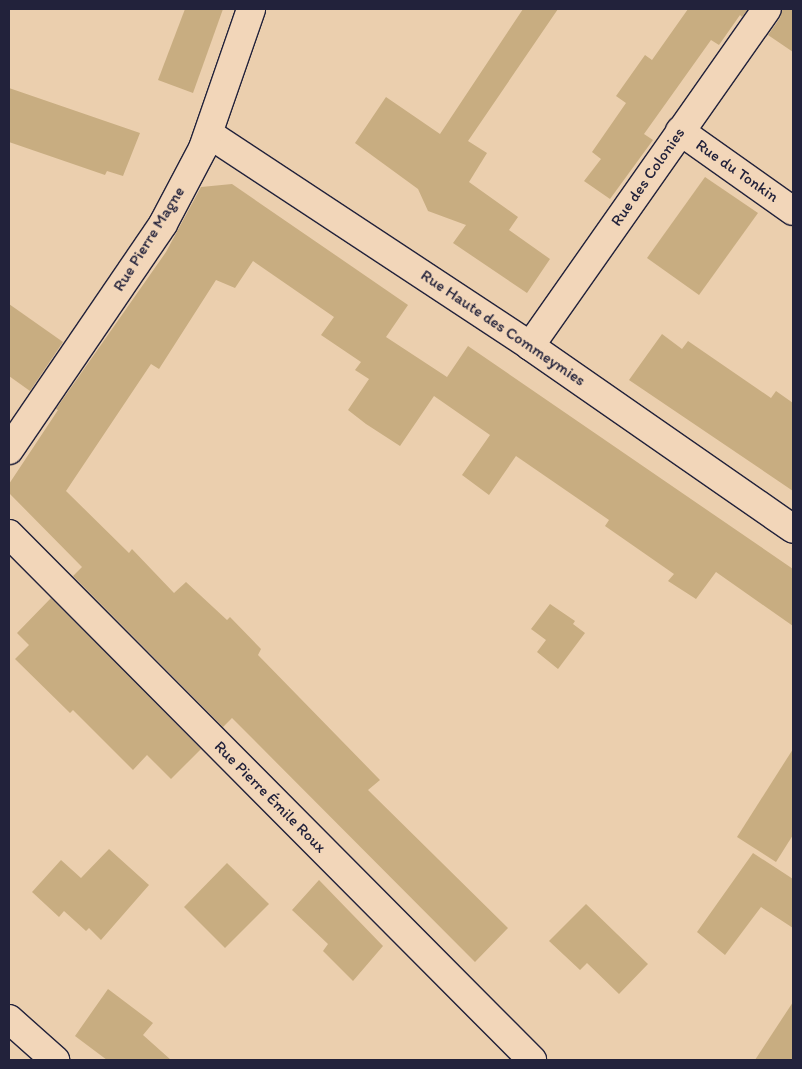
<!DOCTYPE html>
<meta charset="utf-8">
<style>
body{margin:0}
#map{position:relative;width:802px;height:1069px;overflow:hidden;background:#ebcfae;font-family:Itim,sans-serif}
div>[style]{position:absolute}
.building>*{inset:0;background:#c8ad81}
.roads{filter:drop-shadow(1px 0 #22223b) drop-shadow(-1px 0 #22223b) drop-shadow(0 1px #22223b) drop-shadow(0 -1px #22223b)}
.minor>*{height:28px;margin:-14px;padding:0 14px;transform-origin:14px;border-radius:14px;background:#f2d6b9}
span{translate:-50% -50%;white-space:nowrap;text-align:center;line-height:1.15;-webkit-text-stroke:5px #f2d6b9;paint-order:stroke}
.street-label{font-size:16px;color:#22223b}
.frame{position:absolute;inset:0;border:10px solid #22223b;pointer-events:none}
</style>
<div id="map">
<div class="building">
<div style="clip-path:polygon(185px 9px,223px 9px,193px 93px,158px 80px)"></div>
<div style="clip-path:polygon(523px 9px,558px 9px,468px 141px,487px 153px,469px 182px,518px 217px,509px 230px,550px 259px,527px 293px,453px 243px,466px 225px,428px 211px,418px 189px,355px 143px,386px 97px,440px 134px)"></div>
<div style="clip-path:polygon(688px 9px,748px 9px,742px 17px,740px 15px,719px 45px,711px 40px,644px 134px,653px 140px,610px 199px,584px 181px,601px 159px,592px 152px,626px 103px,616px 96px,645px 55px,652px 60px)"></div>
<div style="clip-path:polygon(782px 9px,793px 9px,793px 52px,768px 35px,780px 18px)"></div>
<div style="clip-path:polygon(9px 88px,140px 133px,123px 176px,107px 171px,105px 175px,9px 142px)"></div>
<div style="clip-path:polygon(705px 177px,758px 213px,699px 295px,647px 258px)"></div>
<div style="clip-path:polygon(232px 184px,408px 305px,386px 337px,447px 377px,468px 346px,793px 569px,793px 626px,716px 572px,696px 599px,668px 581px,674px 574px,605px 526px,609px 520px,516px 456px,489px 495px,462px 475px,490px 435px,434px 396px,400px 446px,366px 424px,348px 410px,369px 379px,355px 370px,361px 362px,321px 335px,334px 317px,253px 261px,235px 288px,216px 280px,159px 369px,151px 364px,66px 491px,129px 553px,132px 549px,174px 593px,186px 582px,227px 620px,230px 617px,261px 649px,258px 655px,380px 780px,368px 790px,508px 928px,475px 962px,232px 718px,223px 727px,73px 576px,82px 567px,9px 493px,9px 484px,58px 410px,56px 409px,166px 252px,201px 187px)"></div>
<div style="clip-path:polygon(9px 304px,63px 342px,30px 391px,9px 376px)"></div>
<div style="clip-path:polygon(662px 334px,682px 349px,688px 341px,771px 398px,776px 391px,793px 403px,793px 491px,629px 380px)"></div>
<div style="clip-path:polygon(51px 598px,201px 749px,171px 779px,147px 755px,133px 770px,73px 710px,70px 713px,15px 659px,29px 645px,17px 633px)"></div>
<div style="clip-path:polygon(550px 604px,575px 621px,573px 624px,585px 633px,558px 669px,537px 652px,546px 640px,531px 629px)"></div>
<div style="clip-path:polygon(793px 749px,793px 835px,776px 862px,737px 837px)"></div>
<div style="clip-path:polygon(109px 849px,149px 885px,101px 940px,89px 928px,86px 931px,64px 911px,59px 917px,32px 892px,61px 860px,81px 878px)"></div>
<div style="clip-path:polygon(753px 853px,793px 879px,793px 928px,761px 907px,725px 955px,697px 932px)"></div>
<div style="clip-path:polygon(227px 863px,269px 904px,225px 948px,184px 907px)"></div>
<div style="clip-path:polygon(319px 880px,383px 946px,353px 981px,323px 951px,328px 944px,292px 910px)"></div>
<div style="clip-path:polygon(586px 904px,648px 964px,619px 994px,587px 963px,580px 970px,549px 941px)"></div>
<div style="clip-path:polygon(108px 989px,153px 1023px,143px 1035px,171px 1060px,107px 1060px,75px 1036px)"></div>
<div style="clip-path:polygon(793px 1002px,793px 1060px,755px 1060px)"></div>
</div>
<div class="roads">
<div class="minor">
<div style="left:680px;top:131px;width:138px;rotate:35.3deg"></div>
<div style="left:209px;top:134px;width:385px;rotate:33.4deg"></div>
<div style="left:530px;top:346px;width:320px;rotate:34.8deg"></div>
<div style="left:530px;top:346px;width:412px;rotate:-54.9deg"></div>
<div style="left:9px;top:450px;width:273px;rotate:-55.7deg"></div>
<div style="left:163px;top:224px;width:86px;rotate:-62.2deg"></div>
<div style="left:203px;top:148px;width:147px;rotate:-70.9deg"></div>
<div style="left:9px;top:534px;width:742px;rotate:45.16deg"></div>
<div style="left:9px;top:1019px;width:62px;rotate:41.7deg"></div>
</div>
</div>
<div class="street-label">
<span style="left:737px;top:171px;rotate:35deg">Rue du Tonkin</span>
<span style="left:648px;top:177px;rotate:-55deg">Rue des Colonies</span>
<span style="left:149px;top:239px;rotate:-58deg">Rue Pierre Magne</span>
<span style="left:503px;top:328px;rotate:34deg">Rue Haute des Commeymies</span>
<span style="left:270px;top:797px;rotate:45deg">Rue Pierre Émile Roux</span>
</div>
<div class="frame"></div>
</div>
